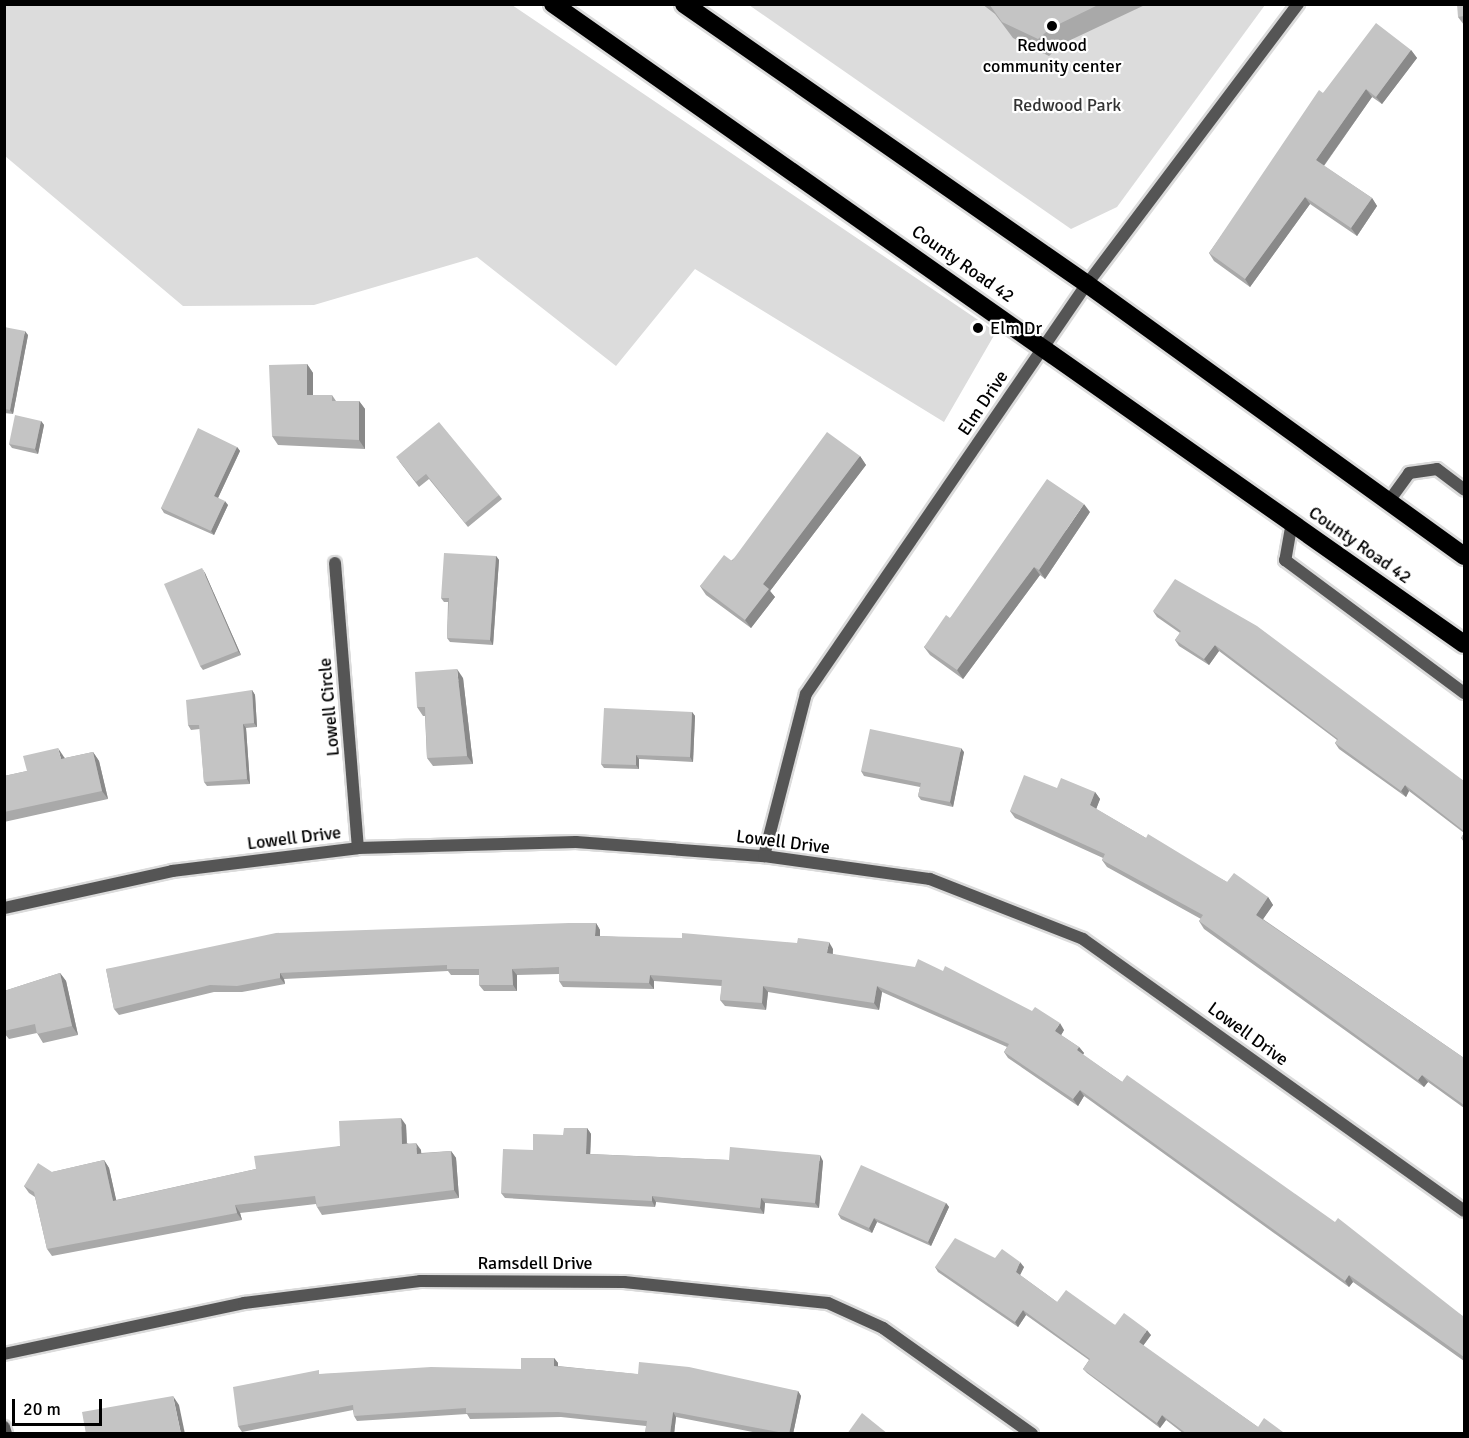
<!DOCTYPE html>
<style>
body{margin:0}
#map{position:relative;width:1469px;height:1438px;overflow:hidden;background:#fff;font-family:Signika,sans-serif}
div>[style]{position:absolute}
.green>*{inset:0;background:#dcdcdc}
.roads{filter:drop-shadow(2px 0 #dbdbdb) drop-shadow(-2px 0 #dbdbdb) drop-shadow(0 2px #dbdbdb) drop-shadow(0 -2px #dbdbdb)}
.street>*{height:12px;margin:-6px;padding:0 6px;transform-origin:6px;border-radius:6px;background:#555}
.highway>*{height:18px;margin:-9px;padding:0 9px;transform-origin:9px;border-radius:9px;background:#000}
.wall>*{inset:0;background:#a9a9a9}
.shaded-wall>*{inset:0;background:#898989}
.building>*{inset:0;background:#c4c4c4}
.dots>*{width:16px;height:16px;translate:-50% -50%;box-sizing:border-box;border:3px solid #fff;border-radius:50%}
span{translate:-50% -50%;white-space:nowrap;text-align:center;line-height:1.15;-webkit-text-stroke:4.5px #fff;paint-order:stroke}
.poi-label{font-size:18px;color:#000}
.left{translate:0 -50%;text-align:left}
.park-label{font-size:18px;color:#333}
.street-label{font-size:18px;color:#000}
.frame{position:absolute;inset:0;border:6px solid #000;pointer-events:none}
.scale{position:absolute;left:12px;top:1399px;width:90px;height:27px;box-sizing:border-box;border:3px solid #000;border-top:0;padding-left:8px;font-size:18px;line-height:21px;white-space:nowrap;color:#000;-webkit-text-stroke:4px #fff;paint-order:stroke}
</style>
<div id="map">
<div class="green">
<div style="clip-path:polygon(5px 4px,512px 5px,996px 332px,944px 422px,695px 269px,616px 366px,477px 257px,314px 305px,183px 306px,5px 156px)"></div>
<div style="clip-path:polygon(749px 5px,1265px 5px,1117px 207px,1071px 229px)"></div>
</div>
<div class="roads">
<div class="street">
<div style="left:1389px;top:501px;width:34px;rotate:-54deg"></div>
<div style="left:1409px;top:473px;width:28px;rotate:-8deg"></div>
<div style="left:1437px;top:469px;width:34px;rotate:37deg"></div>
<div style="left:1292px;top:522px;width:39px;rotate:100deg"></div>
<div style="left:1285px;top:560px;width:223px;rotate:36.6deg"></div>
<div style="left:335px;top:563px;width:286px;rotate:85.4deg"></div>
<div style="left:764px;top:856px;width:167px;rotate:-75.5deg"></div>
<div style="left:806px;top:694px;width:497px;rotate:-55.6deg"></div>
<div style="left:1087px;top:284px;width:351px;rotate:-53deg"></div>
<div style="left:4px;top:908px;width:172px;rotate:-12.4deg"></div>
<div style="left:172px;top:871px;width:187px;rotate:-7deg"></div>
<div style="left:358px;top:848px;width:218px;rotate:-1.6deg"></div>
<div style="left:576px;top:842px;width:189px;rotate:4.3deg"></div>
<div style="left:764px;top:856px;width:168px;rotate:7.9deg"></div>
<div style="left:930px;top:879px;width:164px;rotate:21.4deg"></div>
<div style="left:1083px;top:939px;width:468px;rotate:35.5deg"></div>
<div style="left:4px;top:1354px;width:245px;rotate:-12deg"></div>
<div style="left:244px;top:1303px;width:177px;rotate:-7.1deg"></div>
<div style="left:420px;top:1281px;width:204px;rotate:0.3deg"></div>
<div style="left:624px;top:1282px;width:205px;rotate:5.9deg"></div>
<div style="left:828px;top:1303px;width:60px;rotate:24.4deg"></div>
<div style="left:883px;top:1328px;width:183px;rotate:35.4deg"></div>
<div style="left:4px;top:1427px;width:7px;rotate:74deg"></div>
</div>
<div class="highway">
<div style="left:553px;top:4px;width:1113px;rotate:35.09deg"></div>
<div style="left:684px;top:4px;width:491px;rotate:34.8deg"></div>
<div style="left:1087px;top:284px;width:465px;rotate:35.8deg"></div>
</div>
</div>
<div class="wall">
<div style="clip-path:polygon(982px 4px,1147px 4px,1062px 44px,1049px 56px,1013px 38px,995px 14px)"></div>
<div style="clip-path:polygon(1464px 4px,1464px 25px,1458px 17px)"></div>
<div style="clip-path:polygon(1411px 50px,1417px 58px,1382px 104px,1372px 97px,1324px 166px,1372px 198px,1377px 206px,1357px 236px,1310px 204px,1250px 287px,1214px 261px,1209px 253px,1323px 93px)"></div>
<div style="clip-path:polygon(4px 327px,28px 335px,13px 414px,4px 413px)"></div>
<div style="clip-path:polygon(307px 364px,313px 373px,313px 395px,332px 395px,336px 401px,359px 401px,365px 409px,365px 449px,278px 445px,272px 436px)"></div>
<div style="clip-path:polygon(41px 421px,44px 425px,38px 454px,12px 448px,9px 444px)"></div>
<div style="clip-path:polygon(237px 447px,240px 451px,218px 498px,228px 505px,214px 535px,164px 513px,161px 508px)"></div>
<div style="clip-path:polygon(860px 456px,866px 465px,770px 591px,775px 597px,751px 628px,706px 595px,700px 586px)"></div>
<div style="clip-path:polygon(399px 461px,499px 495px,502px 499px,468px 527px,429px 479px,419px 487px)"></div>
<div style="clip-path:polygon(1090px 512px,1045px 579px,1040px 575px,963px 679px,930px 655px,924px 647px,950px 618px)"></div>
<div style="clip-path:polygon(496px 556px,499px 560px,493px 645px,450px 642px,447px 638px,448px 602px,444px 602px,441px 598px)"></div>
<div style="clip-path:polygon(205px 573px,241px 655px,203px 670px,200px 666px)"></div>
<div style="clip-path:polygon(1153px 611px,1464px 781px,1464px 842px,1461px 838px,1464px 833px,1409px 791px,1406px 797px,1339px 749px,1335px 743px,1337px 740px,1219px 651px,1209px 665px,1179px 646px,1175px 640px,1180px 633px,1157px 617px)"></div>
<div style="clip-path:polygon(463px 678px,473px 764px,433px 766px,427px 758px,425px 716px,423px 716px,417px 707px)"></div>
<div style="clip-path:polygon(252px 690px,255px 695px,257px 727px,246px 728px,250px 784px,207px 786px,204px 782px,200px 729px,191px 730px,188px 725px)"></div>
<div style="clip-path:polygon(692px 712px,695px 716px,693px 762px,639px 759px,639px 769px,604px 768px,601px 764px)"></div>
<div style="clip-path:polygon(93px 752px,99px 761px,108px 799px,4px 822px,4px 776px,27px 771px,64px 757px,65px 758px)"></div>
<div style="clip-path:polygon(964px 752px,953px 807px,921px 800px,918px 796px,920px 787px,864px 776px,861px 771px)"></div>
<div style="clip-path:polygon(1057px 788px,1095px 792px,1100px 799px,1096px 809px,1146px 838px,1227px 882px,1268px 897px,1273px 905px,1263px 919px,1464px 1058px,1464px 1108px,1428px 1082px,1424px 1087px,1204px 929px,1199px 921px,1201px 919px,1107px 867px,1102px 860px,1103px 858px,1015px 818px,1010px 811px)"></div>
<div style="clip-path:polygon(596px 923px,600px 930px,600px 936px,833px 949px,833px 954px,1064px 1030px,1061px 1035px,1079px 1047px,1084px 1053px,1083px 1055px,1464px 1317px,1464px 1361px,1353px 1282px,1349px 1287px,1084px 1096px,1078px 1106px,1008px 1058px,1004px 1052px,1007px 1047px,882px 992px,879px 1010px,768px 992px,766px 1010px,725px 1006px,720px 1000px,722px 986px,654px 981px,654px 989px,563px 987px,559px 981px,559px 974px,517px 975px,517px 991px,484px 991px,479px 985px,479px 975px,451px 975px,448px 971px,284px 979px,285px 984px,242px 992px,214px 992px,119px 1015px,114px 1009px,106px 969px)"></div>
<div style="clip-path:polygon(60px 973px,66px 981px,78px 1035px,43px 1043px,37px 1033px,9px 1039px,4px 1033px,4px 991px)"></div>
<div style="clip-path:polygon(406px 1125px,407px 1143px,421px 1150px,421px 1153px,451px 1151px,456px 1158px,459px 1198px,322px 1215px,317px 1207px,316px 1204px,240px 1213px,242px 1220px,52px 1256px,47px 1249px,35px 1197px,29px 1193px,24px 1186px,52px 1172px,104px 1160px,109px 1168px,116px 1200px,256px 1169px,340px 1146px)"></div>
<div style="clip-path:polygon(587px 1128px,591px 1134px,590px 1154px,729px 1160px,823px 1161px,819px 1208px,765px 1203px,764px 1214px,656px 1202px,655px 1207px,505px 1198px,501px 1193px,533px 1150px,563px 1135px)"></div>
<div style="clip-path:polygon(946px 1203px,949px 1207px,931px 1246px,877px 1222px,872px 1233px,841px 1219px,838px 1214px)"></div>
<div style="clip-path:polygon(995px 1258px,1024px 1267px,1020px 1275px,1057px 1302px,1115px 1325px,1151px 1335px,1143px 1346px,1258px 1427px,1284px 1434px,1184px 1434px,1166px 1420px,1160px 1428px,1087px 1373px,1083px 1369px,1089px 1360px,1026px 1315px,1018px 1327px,938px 1272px,935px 1267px)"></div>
<div style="clip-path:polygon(554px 1358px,558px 1363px,558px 1366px,798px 1391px,801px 1396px,793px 1434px,763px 1434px,676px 1417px,674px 1434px,645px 1434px,646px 1426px,561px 1417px,470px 1419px,467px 1414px,357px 1421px,354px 1416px,353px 1410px,242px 1432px,238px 1426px,322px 1374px,521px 1369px)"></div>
</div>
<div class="shaded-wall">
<div style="clip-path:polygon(1411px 50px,1417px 58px,1382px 104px,1376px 97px)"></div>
<div style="clip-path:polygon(1366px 89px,1372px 97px,1322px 168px,1316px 160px)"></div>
<div style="clip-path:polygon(1305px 197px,1310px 204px,1250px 287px,1245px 279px)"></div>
<div style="clip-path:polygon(1372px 198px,1377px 206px,1357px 236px,1351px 228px)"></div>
<div style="clip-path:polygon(25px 331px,28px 335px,13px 414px,10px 410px)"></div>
<div style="clip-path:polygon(307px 364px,313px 373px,313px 404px,307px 395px)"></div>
<div style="clip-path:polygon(359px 401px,365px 409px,365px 449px,359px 440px)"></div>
<div style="clip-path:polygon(41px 421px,44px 425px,38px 454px,35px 449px)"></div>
<div style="clip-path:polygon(237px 447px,240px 451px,217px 500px,214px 496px)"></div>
<div style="clip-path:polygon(860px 456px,866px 465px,770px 591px,775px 597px,751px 628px,745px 620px,763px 584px)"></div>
<div style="clip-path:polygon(225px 501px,228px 505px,214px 535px,211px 531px)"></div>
<div style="clip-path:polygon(1084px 504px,1090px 512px,1045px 579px,1039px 570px)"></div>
<div style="clip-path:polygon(496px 556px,499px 560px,493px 645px,490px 640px)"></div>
<div style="clip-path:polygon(1034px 567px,1040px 575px,963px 679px,957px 670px)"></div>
<div style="clip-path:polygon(202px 568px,205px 573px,241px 655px,238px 651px)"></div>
<div style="clip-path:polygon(1215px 645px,1219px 651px,1209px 665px,1204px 659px)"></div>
<div style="clip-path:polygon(457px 669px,463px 678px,473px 764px,467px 756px)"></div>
<div style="clip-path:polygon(252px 690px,255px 695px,257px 727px,254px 723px)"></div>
<div style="clip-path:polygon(692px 712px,695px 716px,693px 762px,690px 757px)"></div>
<div style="clip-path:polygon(243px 724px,246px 728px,250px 784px,247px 779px)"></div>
<div style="clip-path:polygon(58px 748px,64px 757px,67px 767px,61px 759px)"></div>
<div style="clip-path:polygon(961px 748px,964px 752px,953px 807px,950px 802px)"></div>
<div style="clip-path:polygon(93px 752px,99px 761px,108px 799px,102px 791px)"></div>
<div style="clip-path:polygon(636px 755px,639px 759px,639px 769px,636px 765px)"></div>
<div style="clip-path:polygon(1405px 785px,1409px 791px,1406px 797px,1401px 791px)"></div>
<div style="clip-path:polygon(1095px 792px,1100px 799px,1095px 812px,1090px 805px)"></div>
<div style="clip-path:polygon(1268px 897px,1273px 905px,1261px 922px,1256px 915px)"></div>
<div style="clip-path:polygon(596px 923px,600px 930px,600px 942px,595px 936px)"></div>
<div style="clip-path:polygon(829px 942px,833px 949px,832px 959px,827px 953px)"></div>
<div style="clip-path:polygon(512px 969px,517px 975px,517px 991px,513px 985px)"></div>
<div style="clip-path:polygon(60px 973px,66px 981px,78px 1035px,72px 1026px)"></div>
<div style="clip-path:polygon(280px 973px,284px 979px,285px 984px,280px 978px)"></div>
<div style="clip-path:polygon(650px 975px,654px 981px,654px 989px,649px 983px)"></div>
<div style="clip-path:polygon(763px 986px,768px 992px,766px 1010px,762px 1003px)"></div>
<div style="clip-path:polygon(877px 986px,882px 992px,879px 1010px,874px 1003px)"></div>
<div style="clip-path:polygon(1060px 1023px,1064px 1030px,1060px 1037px,1055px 1031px)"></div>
<div style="clip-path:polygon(1079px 1047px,1084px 1053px,1081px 1057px,1077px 1050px)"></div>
<div style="clip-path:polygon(1422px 1075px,1428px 1082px,1424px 1087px,1418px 1080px)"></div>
<div style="clip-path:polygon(1080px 1090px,1084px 1096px,1078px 1106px,1073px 1099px)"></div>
<div style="clip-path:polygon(401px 1118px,406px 1125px,407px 1151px,402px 1144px)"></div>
<div style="clip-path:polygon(587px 1128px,591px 1134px,590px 1160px,586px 1154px)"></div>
<div style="clip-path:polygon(416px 1143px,421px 1150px,422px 1161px,417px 1154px)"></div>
<div style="clip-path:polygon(451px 1151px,456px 1158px,459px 1198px,454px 1190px)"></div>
<div style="clip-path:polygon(820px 1155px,823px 1161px,819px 1208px,815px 1203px)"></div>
<div style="clip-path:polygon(104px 1160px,109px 1168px,118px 1208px,113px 1201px)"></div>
<div style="clip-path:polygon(652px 1196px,656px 1202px,655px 1207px,652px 1201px)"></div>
<div style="clip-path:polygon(761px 1198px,765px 1203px,764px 1214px,760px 1208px)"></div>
<div style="clip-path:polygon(946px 1203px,949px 1207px,931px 1246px,928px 1242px)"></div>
<div style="clip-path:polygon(235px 1205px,240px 1213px,242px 1220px,237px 1213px)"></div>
<div style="clip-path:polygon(874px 1218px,877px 1222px,872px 1233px,869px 1228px)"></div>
<div style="clip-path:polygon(1020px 1262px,1024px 1267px,1019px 1277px,1016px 1272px)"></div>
<div style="clip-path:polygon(1349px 1275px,1353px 1282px,1349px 1287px,1345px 1281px)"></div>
<div style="clip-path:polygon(1023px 1310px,1026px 1315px,1018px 1327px,1015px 1322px)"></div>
<div style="clip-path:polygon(1147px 1330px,1151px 1335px,1142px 1347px,1139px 1342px)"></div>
<div style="clip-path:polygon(554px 1358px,558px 1363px,558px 1371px,554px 1366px)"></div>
<div style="clip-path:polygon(798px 1391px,801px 1396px,793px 1434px,789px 1434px)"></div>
<div style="clip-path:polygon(173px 1396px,179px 1405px,185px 1434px,181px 1434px)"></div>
<div style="clip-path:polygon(673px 1412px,676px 1417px,674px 1434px,670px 1434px)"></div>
<div style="clip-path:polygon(1162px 1415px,1166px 1420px,1160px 1428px,1157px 1423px)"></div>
</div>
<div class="building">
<div style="clip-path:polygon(989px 4px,1100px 4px,1051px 28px,1038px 39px,1002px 22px)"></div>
<div style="clip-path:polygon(1457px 4px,1464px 4px,1464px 16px,1458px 17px)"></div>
<div style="clip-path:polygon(1376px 23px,1411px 50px,1376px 97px,1366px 89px,1316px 160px,1372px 198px,1351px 228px,1305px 197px,1245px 279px,1209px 253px,1319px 90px,1323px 93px)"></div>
<div style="clip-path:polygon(4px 327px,25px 331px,10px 410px,4px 409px)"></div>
<div style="clip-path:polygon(307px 364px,307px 395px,332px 395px,332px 401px,359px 401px,359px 440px,272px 436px,269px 365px)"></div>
<div style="clip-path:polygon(15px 415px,41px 421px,35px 449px,9px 444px)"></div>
<div style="clip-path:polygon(439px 422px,499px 495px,465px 523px,426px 474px,416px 482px,396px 457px)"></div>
<div style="clip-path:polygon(198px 428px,237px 447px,214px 496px,225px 501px,211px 531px,161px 508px)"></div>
<div style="clip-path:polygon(827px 432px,860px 456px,763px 584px,769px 589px,745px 620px,700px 586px,724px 555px,732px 561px)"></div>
<div style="clip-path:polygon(1047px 479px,1084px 504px,1039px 570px,1034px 567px,957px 670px,924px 647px,946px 615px,950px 618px)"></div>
<div style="clip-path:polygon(444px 553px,496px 556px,490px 640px,447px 638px,449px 598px,441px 598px)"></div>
<div style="clip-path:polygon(202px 568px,238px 651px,200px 666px,164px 584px)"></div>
<div style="clip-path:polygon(1175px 579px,1257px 626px,1464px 781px,1464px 831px,1405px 785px,1401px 791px,1335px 743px,1338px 739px,1215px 645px,1204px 659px,1175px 640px,1181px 631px,1153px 611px)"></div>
<div style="clip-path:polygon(457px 669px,467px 756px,427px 758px,425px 707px,417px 707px,415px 672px)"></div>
<div style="clip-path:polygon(252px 690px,254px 723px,243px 724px,247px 779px,204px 782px,199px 725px,188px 725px,186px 700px)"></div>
<div style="clip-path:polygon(604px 708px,692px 712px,690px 757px,636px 755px,636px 765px,601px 764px)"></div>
<div style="clip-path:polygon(870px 729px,961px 748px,950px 802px,918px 796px,921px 783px,861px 771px)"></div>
<div style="clip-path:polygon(58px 748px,61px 759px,93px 752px,102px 791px,4px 812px,4px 776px,27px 771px,23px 756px)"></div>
<div style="clip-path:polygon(1024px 775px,1057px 788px,1061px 778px,1095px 792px,1090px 805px,1146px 838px,1148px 834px,1227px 882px,1234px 873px,1268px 897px,1256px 915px,1464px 1058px,1464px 1105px,1422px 1075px,1418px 1080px,1199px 921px,1203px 915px,1102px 860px,1105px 854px,1010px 811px)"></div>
<div style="clip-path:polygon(1464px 833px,1464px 840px,1461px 838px)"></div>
<div style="clip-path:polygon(569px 923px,596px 923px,595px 936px,682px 938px,682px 933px,797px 943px,798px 938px,829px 942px,827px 953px,915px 967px,918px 959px,943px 971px,945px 966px,1032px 1011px,1035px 1007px,1060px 1023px,1055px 1031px,1079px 1047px,1077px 1050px,1122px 1082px,1127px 1075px,1335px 1222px,1338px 1218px,1464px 1317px,1464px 1357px,1349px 1275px,1345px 1281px,1080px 1090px,1073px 1099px,1004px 1052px,1009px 1044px,877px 986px,874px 1003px,763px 986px,762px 1003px,720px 1000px,722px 980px,650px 975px,649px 983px,559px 981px,559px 967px,512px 969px,513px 985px,479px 985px,479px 969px,447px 969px,447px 965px,280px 973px,280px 978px,237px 986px,210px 985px,114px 1009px,106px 969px,276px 933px)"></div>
<div style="clip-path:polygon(60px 973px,72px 1026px,37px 1034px,35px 1024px,4px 1031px,4px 991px)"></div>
<div style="clip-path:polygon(401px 1118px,402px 1144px,416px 1143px,417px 1154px,451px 1151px,454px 1190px,317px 1207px,315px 1196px,235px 1205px,237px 1213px,47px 1249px,34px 1192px,24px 1186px,38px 1163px,52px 1172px,104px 1160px,113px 1201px,256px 1169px,254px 1156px,340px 1146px,339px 1121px)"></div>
<div style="clip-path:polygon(564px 1128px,587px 1128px,586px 1154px,729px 1160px,730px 1147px,820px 1155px,815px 1203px,761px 1198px,760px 1208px,652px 1196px,652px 1201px,501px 1193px,503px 1149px,533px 1150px,533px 1134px,563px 1135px)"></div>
<div style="clip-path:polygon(861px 1165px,946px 1203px,928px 1242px,874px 1218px,869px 1228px,838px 1214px)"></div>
<div style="clip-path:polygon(955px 1238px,995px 1258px,1002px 1249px,1020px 1262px,1016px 1272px,1057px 1302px,1066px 1290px,1115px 1325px,1124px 1313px,1147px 1330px,1139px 1342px,1258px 1427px,1264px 1418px,1283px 1432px,1282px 1434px,1187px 1434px,1162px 1415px,1157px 1423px,1083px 1369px,1090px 1359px,1023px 1310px,1015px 1322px,935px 1267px)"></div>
<div style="clip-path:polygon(521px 1358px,554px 1358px,554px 1366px,638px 1374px,639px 1362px,689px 1367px,798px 1391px,789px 1434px,673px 1412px,670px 1434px,645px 1434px,647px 1421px,558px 1412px,466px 1413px,466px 1408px,354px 1416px,353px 1405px,238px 1426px,233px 1387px,319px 1370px,319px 1374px,431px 1367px,521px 1369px)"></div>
<div style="clip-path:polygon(173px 1396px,181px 1434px,86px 1434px,82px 1412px)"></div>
<div style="clip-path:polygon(862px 1413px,888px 1434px,847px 1434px)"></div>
</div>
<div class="dots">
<div style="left:1052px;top:26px;background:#000"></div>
<div style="left:978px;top:328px;background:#000"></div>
</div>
<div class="poi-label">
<span style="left:1052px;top:56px">Redwood<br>community center</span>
<span class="left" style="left:990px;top:328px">Elm Dr</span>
</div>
<div class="park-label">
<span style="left:1067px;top:105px">Redwood Park</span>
</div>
<div class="street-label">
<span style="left:963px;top:264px;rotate:35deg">County Road 42</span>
<span style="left:983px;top:403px;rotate:-56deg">Elm Drive</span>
<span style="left:1360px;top:545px;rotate:35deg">County Road 42</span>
<span style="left:329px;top:707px;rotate:-95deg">Lowell Circle</span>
<span style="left:294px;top:838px;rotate:-7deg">Lowell Drive</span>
<span style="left:783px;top:842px;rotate:7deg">Lowell Drive</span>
<span style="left:1248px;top:1034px;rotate:36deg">Lowell Drive</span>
<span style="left:535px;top:1263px">Ramsdell Drive</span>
</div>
<div class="frame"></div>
<div class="scale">20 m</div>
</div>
